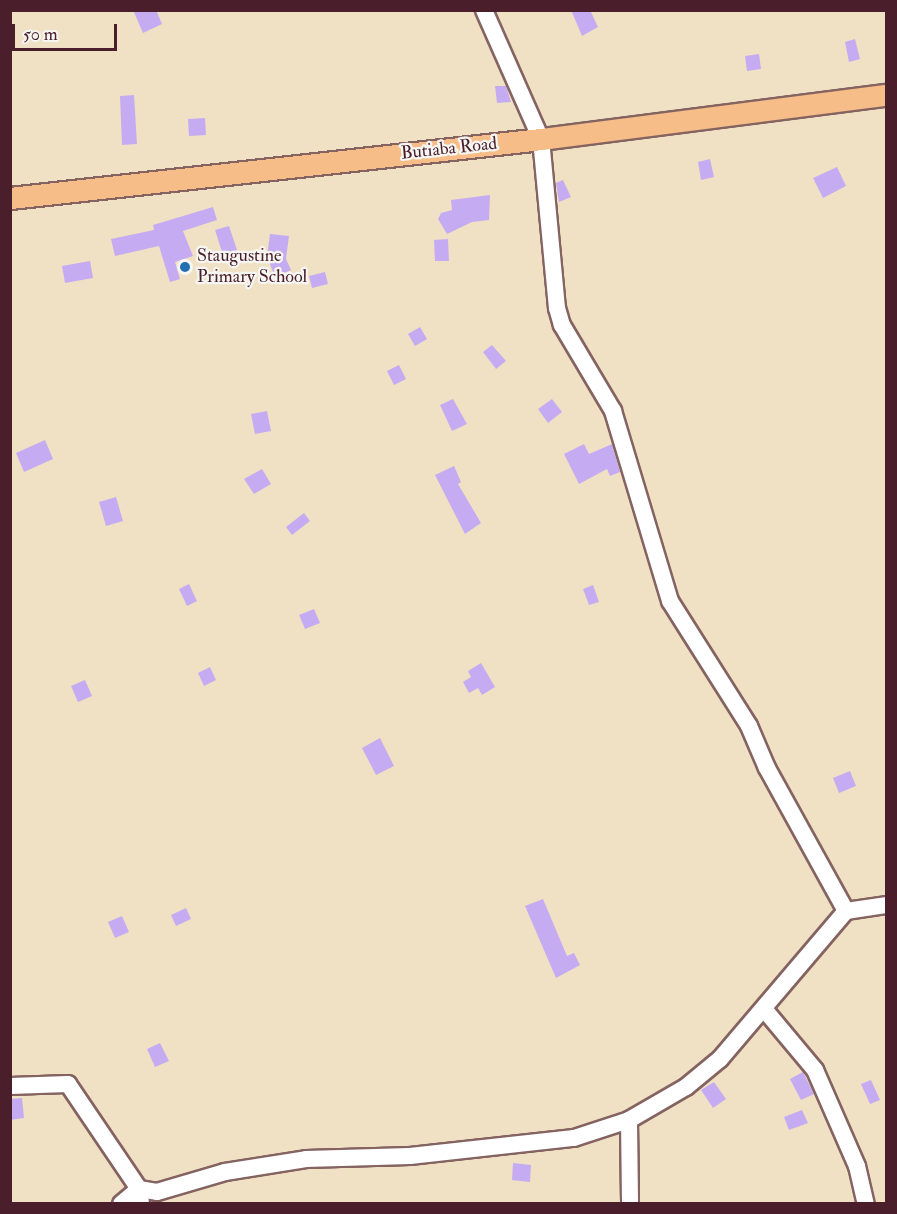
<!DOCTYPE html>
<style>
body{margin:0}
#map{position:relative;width:897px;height:1214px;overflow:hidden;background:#f0e0c4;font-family:"IM FELL Double Pica",serif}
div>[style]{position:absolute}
.building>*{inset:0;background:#c5acf2}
.roads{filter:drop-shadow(2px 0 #846361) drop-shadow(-2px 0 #846361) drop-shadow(0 2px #846361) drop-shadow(0 -2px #846361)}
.minor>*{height:16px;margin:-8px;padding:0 8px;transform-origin:8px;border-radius:8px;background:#fff}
.major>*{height:21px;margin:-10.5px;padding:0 10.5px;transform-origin:10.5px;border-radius:10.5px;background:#f7bd88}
.dots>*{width:16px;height:16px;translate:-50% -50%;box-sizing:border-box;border:3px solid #f6f6f2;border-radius:50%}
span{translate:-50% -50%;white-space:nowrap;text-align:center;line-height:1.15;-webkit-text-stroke:4.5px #f6f6f2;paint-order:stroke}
.street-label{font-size:18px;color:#4a1f2b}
.poi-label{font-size:18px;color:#4a1f2b}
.left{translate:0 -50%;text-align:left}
.frame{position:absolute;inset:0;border:12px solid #4a1f2b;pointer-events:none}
.scale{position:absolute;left:12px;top:24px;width:105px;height:27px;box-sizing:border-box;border:3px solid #4a1f2b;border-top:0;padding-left:8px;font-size:18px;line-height:21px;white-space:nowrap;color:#4a1f2b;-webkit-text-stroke:4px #f6f6f2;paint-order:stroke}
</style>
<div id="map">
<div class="building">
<div style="clip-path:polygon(133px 10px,156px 10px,162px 24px,143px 33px)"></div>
<div style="clip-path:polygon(571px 10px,590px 10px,598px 27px,582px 36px)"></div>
<div style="clip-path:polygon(855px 39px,860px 59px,849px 62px,845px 42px)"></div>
<div style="clip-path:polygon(759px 54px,761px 69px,747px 71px,745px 56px)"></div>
<div style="clip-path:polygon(495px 86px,506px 86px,511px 102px,497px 103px)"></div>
<div style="clip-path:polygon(134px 95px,137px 144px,122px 145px,120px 96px)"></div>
<div style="clip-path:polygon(205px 118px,206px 135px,189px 136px,188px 119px)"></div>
<div style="clip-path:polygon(710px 159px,714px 177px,701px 180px,698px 162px)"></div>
<div style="clip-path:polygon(837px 167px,846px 186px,823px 198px,813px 178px)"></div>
<div style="clip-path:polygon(563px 180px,571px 197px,559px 202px,556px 183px)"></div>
<div style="clip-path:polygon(490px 195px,489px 220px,472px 222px,447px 234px,438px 219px,441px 213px,452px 210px,451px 200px)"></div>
<div style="clip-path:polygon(213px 207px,217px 220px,183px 231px,193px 256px,175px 262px,180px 279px,170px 282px,159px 246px,115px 256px,111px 239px,154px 230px,153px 225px)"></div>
<div style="clip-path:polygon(229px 226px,237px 250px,223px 255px,215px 230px)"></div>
<div style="clip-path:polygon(270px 234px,289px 236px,286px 259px,291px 270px,275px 277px,267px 256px)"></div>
<div style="clip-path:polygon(448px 239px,449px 261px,435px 261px,434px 240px)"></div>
<div style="clip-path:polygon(90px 261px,93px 278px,65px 283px,62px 266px)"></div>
<div style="clip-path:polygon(325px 272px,328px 284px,312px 288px,309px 276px)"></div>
<div style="clip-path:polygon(420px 327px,427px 339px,415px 346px,408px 334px)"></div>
<div style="clip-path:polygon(492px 345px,506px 361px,496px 369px,483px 352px)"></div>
<div style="clip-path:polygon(399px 365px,406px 379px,394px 385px,387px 371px)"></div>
<div style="clip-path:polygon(453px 399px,467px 424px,452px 431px,440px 405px)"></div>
<div style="clip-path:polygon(552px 399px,562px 412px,548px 423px,538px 409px)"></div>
<div style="clip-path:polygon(267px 411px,271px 431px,255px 434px,251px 414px)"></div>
<div style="clip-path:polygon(45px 440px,53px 459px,24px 472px,16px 453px)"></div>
<div style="clip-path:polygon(584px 444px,589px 454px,612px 444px,620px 472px,610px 476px,607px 469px,579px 484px,564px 454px)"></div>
<div style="clip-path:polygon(454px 466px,461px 482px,458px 484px,481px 523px,465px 534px,435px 475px)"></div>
<div style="clip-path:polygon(262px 469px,271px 484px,254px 494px,244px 479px)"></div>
<div style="clip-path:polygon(116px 497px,123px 521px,106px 526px,99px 502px)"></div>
<div style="clip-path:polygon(304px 513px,310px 521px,292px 535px,286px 527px)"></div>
<div style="clip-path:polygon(189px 584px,197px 601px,187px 606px,179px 589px)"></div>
<div style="clip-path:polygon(593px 585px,599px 602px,589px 605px,583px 589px)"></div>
<div style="clip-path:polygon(314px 609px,320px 623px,305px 629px,299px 615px)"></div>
<div style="clip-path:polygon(481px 663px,495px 687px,482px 695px,478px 688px,469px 693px,463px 682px,471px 677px,468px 671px)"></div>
<div style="clip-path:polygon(210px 667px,216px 680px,204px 686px,198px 673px)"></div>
<div style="clip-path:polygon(85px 680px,92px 696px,78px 702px,71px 686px)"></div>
<div style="clip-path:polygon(380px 738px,394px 766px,376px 775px,362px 748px)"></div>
<div style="clip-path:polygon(850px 771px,856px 786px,839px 793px,833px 778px)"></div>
<div style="clip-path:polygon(543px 899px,567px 956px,574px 953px,580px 965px,556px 978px,525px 906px)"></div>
<div style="clip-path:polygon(186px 908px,191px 919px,176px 926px,171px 915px)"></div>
<div style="clip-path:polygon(122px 916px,129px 932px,115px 938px,108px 922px)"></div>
<div style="clip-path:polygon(160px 1043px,169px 1061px,155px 1067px,147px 1049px)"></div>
<div style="clip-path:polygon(803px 1072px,814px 1094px,801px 1100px,790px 1079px)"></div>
<div style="clip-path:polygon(871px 1080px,880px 1100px,870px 1104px,861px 1084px)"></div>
<div style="clip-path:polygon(714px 1082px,726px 1099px,713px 1108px,701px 1090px)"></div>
<div style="clip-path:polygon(22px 1098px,24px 1118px,10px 1120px,10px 1099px)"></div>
<div style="clip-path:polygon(802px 1110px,808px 1123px,789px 1130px,784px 1117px)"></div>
<div style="clip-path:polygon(513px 1163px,531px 1165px,530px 1182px,512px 1180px)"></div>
</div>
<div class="roads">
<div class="minor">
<div style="left:484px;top:10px;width:141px;rotate:66.2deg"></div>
<div style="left:541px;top:139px;width:170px;rotate:84.6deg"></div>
<div style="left:557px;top:308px;width:18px;rotate:74deg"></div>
<div style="left:562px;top:325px;width:100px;rotate:59.3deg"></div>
<div style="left:613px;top:411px;width:198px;rotate:73.3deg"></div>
<div style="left:670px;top:601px;width:148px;rotate:57.7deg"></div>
<div style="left:749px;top:726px;width:46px;rotate:66.8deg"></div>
<div style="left:767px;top:768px;width:163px;rotate:61.1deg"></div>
<div style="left:764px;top:1009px;width:80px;rotate:50.1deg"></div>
<div style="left:815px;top:1070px;width:105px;rotate:66.4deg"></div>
<div style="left:857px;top:1166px;width:39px;rotate:77deg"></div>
<div style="left:10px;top:1086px;width:58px;rotate:-2deg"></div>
<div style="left:68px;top:1084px;width:127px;rotate:55.9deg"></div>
<div style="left:139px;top:1189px;width:15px;rotate:82deg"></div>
<div style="left:629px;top:1120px;width:84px;rotate:89.3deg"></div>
<div style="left:139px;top:1189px;width:18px;rotate:9deg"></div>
<div style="left:157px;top:1192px;width:71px;rotate:-16.4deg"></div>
<div style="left:225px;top:1172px;width:82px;rotate:-9.1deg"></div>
<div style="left:306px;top:1159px;width:104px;rotate:-1.7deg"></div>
<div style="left:410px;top:1156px;width:165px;rotate:-6.3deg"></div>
<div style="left:574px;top:1138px;width:58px;rotate:-18.1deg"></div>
<div style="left:629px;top:1120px;width:66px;rotate:-30.1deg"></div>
<div style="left:686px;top:1087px;width:44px;rotate:-39.5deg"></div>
<div style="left:720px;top:1059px;width:194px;rotate:-49.6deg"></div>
<div style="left:846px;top:911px;width:40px;rotate:-8.5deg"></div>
<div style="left:121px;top:1204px;width:23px;rotate:-40deg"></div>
</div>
<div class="major">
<div style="left:10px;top:198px;width:534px;rotate:-6.34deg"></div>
<div style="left:541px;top:139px;width:348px;rotate:-7.3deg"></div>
</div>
</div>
<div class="dots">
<div style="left:185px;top:267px;background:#1f6fb2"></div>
</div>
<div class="street-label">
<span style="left:449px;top:149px;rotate:-6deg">Butiaba Road</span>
</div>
<div class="poi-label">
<span class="left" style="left:197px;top:267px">Staugustine<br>Primary School</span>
</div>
<div class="frame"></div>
<div class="scale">50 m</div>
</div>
